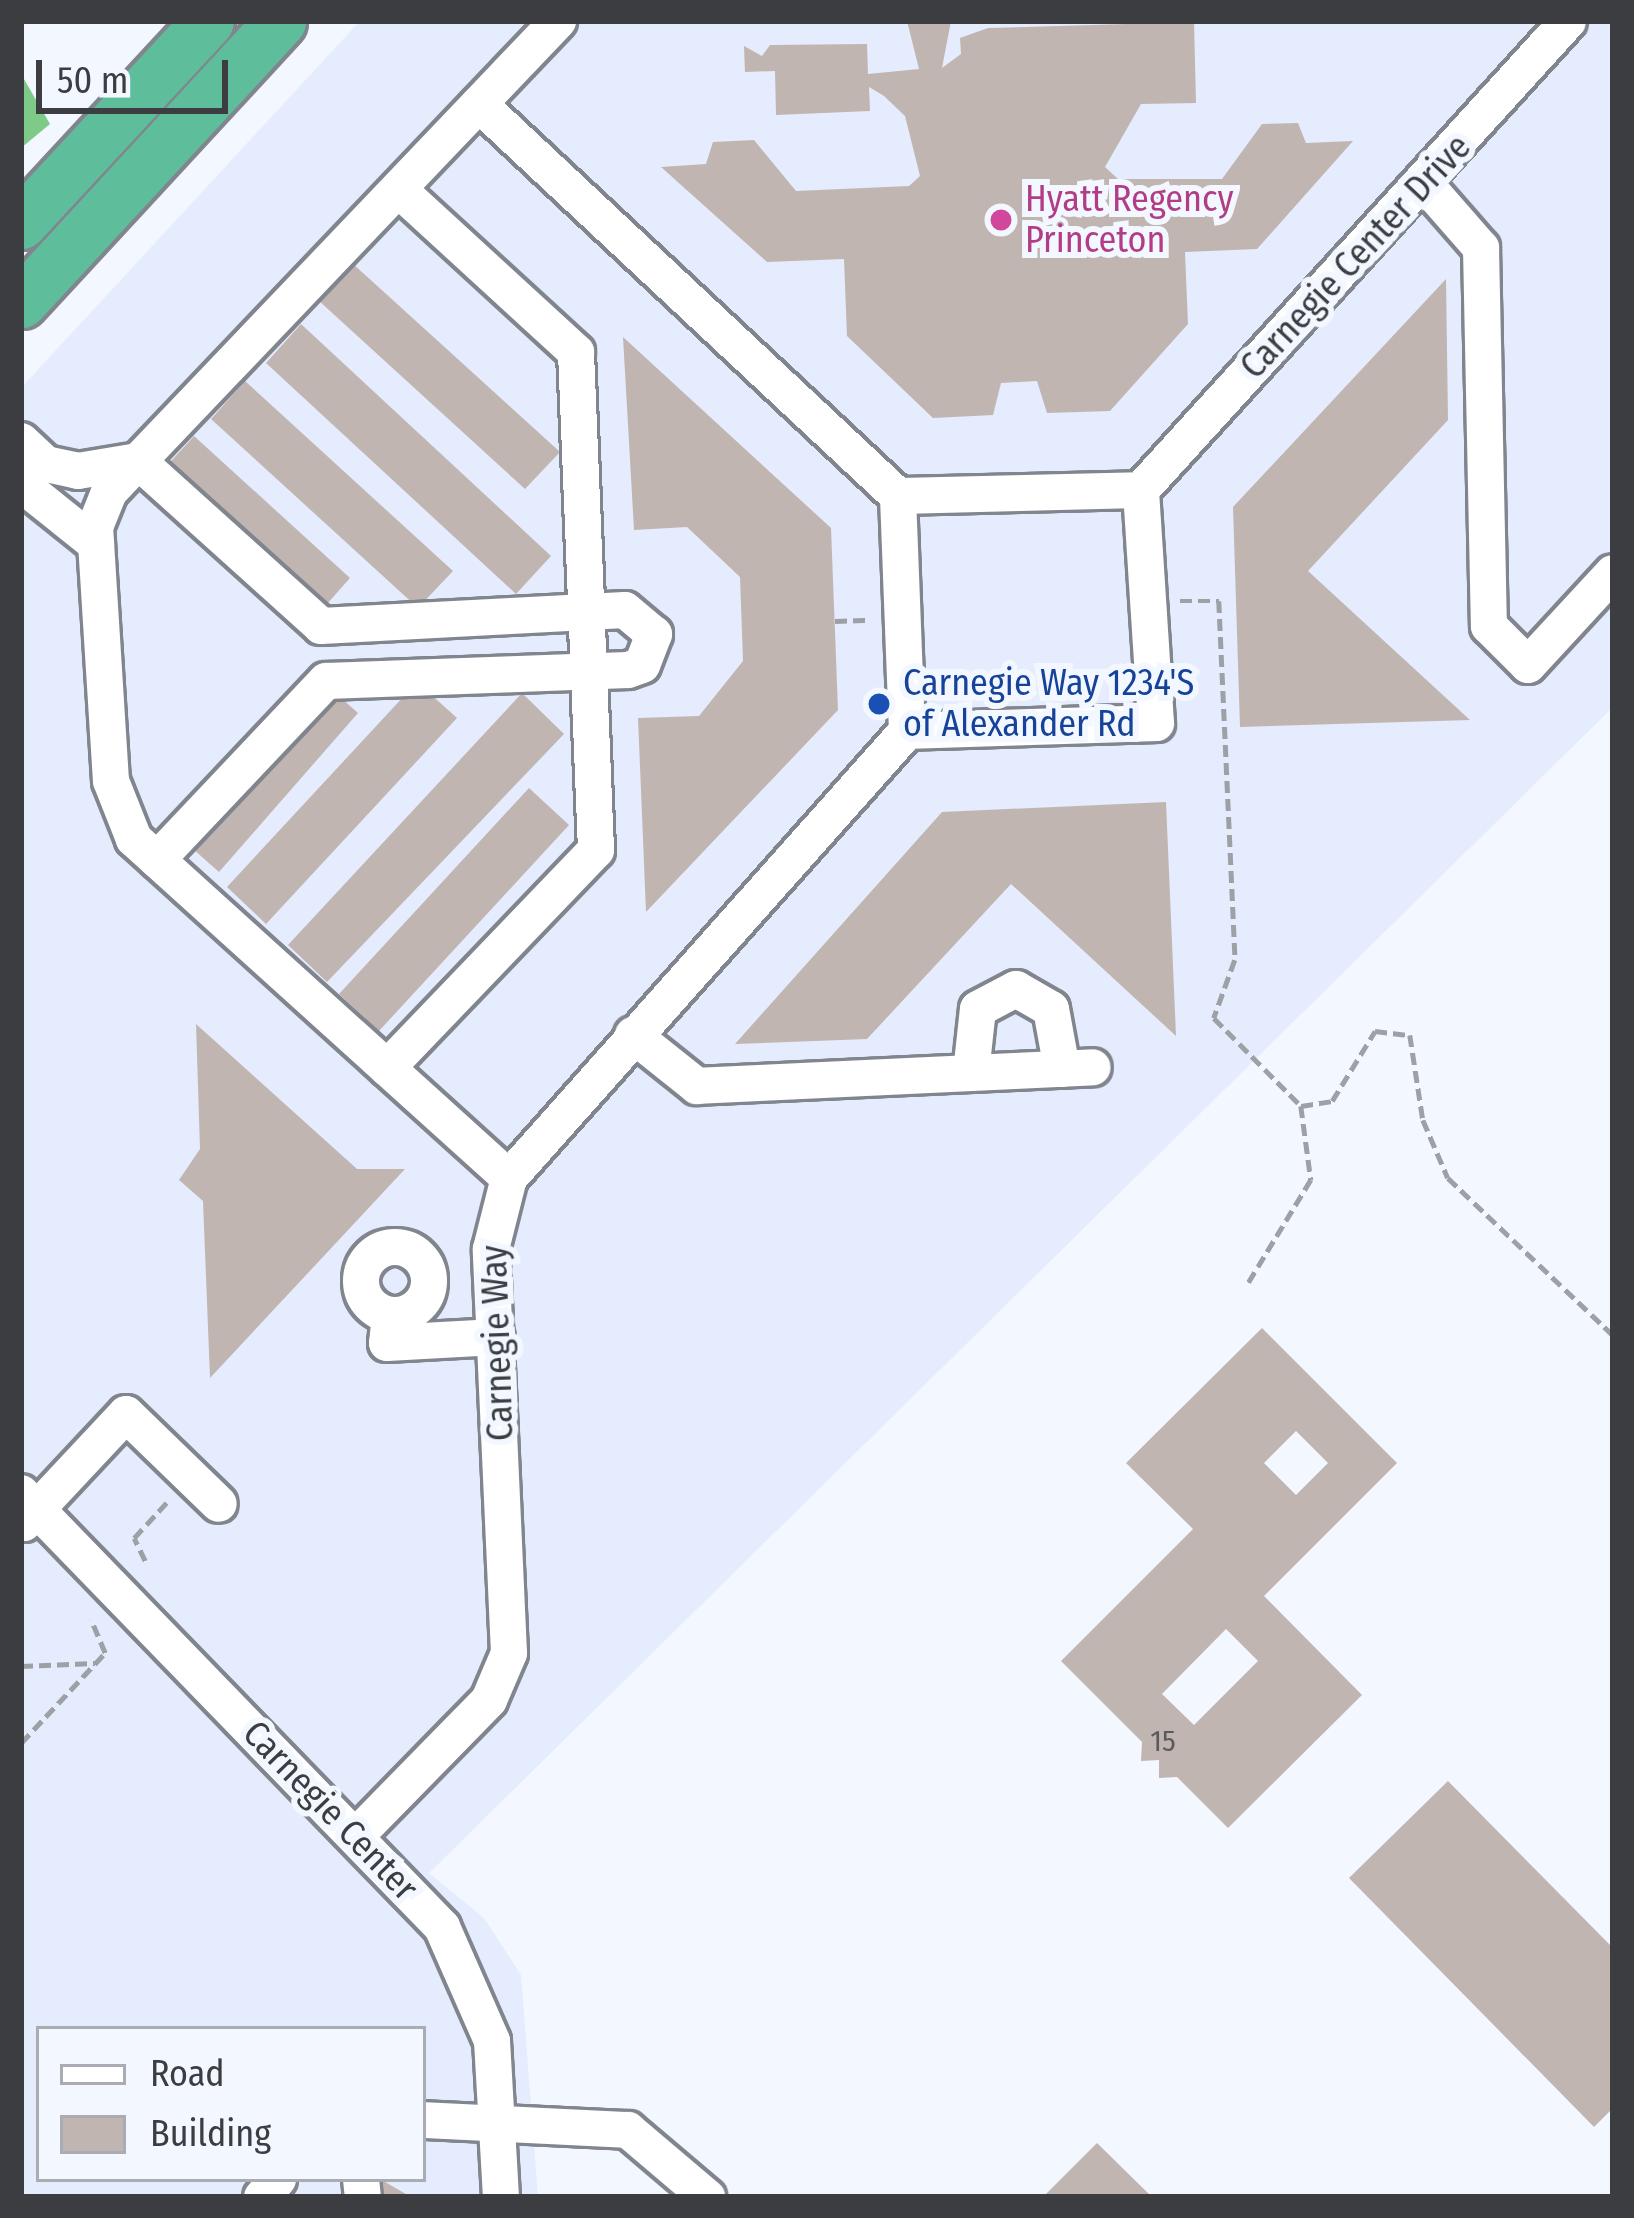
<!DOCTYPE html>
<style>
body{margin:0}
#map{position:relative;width:1634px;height:2218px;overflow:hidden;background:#f3f7ff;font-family:"Fira Sans Condensed",sans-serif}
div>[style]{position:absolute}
.built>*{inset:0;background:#e4ecfd}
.forest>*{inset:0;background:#7ecb87}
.building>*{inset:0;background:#c1b5b2}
.path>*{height:4.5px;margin-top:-2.25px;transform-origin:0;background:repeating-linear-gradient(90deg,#9da0a5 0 12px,transparent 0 18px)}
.roads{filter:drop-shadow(3px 0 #80858e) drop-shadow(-3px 0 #80858e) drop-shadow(0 3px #80858e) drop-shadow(0 -3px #80858e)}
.minor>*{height:36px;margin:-18px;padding:0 18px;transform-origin:18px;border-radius:18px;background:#fff}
.minor>.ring{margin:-18px;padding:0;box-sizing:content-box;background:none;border:36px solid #fff;border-radius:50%}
.highway>*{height:51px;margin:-25.5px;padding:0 25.5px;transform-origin:25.5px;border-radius:25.5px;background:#5ebe9b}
.dots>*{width:33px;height:33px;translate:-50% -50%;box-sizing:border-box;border:6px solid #f3f7ff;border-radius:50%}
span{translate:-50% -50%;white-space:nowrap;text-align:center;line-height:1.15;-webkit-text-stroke:12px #f3f7ff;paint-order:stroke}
.number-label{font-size:30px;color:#5c5b5c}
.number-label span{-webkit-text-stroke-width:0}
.hotel-label{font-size:36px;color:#b23c85}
.left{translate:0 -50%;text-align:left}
.street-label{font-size:36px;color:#3b3d40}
.transit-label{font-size:36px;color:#164399}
.frame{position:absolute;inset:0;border:24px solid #3b3d40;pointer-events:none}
.legend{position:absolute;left:36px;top:2026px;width:390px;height:156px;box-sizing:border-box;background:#f3f7ff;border:3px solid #a9adb3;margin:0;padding:15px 21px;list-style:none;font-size:36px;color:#3b3d40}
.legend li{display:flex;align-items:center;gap:24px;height:60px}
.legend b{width:60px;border:3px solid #a9adb3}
.scale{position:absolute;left:36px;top:60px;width:192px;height:54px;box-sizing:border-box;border:6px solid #3b3d40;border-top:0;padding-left:15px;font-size:36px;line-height:42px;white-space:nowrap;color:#3b3d40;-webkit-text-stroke:9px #f3f7ff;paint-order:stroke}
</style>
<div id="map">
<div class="built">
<div style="clip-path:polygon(evenodd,360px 21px,1613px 21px,1613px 707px,429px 1873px,484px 1918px,521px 1975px,538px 2197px,21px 2197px,21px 388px,360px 21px,39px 2029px,423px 2029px,423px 2179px,39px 2179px,39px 2029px)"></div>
</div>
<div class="forest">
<div style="clip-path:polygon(21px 74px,50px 124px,21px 148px)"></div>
</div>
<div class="building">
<div style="clip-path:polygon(907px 21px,951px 21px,942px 68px,961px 54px,960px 38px,988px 28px,1194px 22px,1196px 103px,1141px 104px,1105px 167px,1118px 179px,1222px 179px,1262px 124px,1298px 123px,1306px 143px,1353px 141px,1257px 249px,1185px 252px,1188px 324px,1110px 411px,1047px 413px,1037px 381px,1001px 383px,993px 415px,933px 418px,847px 336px,844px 259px,767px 262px,661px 167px,706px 164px,713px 142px,754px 140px,796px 191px,909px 186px,920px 176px,905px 116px,884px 96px,869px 87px,870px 111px,776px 115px,775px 71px,745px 72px,744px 46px,762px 56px,770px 45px,867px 44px,868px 74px,919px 69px)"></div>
<div style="clip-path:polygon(352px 263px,560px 452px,525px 489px,318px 300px)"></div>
<div style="clip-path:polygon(1446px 279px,1448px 420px,1308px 571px,1470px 720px,1240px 727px,1233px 507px)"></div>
<div style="clip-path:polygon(301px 324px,551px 556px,516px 594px,266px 363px)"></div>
<div style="clip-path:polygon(623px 337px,831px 528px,838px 710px,646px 912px,638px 718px,699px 716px,743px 661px,740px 577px,687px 527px,634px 530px)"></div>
<div style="clip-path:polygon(245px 381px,453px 571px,418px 608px,211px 419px)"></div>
<div style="clip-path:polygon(194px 436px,350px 578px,319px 613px,162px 471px)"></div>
<div style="clip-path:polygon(323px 682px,358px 713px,219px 872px,184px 841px)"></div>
<div style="clip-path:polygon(417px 682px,457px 718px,266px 924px,227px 887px)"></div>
<div style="clip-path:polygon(522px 693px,564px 734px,327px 982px,288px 945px)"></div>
<div style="clip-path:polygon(529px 788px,569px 825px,379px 1031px,339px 994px)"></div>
<div style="clip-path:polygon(1166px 802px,1176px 1036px,1011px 884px,867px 1039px,735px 1044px,942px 812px)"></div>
<div style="clip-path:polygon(196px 1024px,357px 1169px,405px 1169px,210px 1378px,203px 1201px,179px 1180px,200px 1149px)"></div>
<div style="clip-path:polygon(evenodd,1262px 1328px,1397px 1463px,1264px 1596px,1362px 1695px,1228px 1828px,1177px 1777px,1159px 1778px,1159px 1760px,1141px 1761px,1142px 1742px,1061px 1661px,1193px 1529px,1126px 1463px,1262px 1328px,1296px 1431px,1328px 1463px,1296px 1495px,1264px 1463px,1296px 1431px,1262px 1328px,1226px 1629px,1258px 1661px,1194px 1725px,1162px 1694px,1226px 1629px)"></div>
<div style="clip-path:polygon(1448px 1781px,1613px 1948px,1613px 2108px,1594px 2127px,1349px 1878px)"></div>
<div style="clip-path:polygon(1097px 2143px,1152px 2197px,1043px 2197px)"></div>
<div style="clip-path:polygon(351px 2179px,380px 2179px,411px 2197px,329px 2197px,351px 2192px)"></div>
</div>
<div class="path">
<div style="left:1180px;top:601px;width:39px"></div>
<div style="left:1219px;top:601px;width:359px;rotate:87.4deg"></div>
<div style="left:1235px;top:960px;width:62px;rotate:109.9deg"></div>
<div style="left:1214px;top:1018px;width:124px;rotate:45.3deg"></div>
<div style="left:1301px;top:1106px;width:75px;rotate:82.3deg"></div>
<div style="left:1311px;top:1180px;width:125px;rotate:121.3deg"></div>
<div style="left:835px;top:621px;width:36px;rotate:-2deg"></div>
<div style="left:1301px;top:1106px;width:31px;rotate:-9deg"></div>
<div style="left:1332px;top:1101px;width:82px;rotate:-58.4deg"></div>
<div style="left:1375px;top:1031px;width:35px;rotate:7deg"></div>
<div style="left:1410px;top:1035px;width:86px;rotate:81.3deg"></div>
<div style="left:1423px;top:1120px;width:63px;rotate:66.7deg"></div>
<div style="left:1448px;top:1178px;width:228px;rotate:43.6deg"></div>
<div style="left:145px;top:1561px;width:25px;rotate:-116deg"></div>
<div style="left:134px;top:1538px;width:52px;rotate:-47.4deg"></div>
<div style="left:21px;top:1666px;width:74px;rotate:-2.3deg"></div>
<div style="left:21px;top:1743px;width:123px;rotate:-47deg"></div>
<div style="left:105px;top:1653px;width:36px;rotate:-113deg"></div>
</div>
<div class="roads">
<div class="minor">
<div style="left:479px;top:104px;width:574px;rotate:43.09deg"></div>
<div style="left:1425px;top:184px;width:85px;rotate:48.8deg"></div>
<div style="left:1481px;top:248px;width:378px;rotate:88.8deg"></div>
<div style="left:1489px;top:626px;width:55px;rotate:45deg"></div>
<div style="left:1528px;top:665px;width:125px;rotate:-47.3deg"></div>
<div style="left:21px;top:441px;width:34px;rotate:43deg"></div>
<div style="left:46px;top:464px;width:33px;rotate:12deg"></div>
<div style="left:78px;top:471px;width:61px;rotate:-9.5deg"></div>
<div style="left:138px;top:461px;width:246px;rotate:42deg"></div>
<div style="left:321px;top:626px;width:304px;rotate:-3deg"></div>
<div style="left:625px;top:610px;width:38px;rotate:40deg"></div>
<div style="left:654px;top:634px;width:33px;rotate:111deg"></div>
<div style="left:642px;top:665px;width:15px;rotate:160deg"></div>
<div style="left:628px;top:670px;width:302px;rotate:177.9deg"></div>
<div style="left:326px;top:681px;width:246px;rotate:133.4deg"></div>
<div style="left:21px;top:484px;width:96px;rotate:38.7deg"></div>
<div style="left:907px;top:731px;width:235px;rotate:-92.2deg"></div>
<div style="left:898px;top:496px;width:243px;rotate:-1.4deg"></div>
<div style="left:1141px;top:490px;width:634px;rotate:-47.68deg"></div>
<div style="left:907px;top:731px;width:249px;rotate:-1.8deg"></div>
<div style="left:1156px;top:723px;width:233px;rotate:-93.7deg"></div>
<div style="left:633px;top:1035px;width:82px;rotate:38.6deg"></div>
<div style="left:697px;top:1086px;width:396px;rotate:-2.7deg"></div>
<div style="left:387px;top:1068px;width:302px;rotate:-46.2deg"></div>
<div style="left:596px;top:850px;width:498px;rotate:-92.3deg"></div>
<div style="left:576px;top:352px;width:241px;rotate:-137.5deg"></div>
<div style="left:971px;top:1073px;width:64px;rotate:-83.8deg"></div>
<div style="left:978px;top:1009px;width:43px;rotate:-27.8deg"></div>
<div style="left:1016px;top:989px;width:40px;rotate:29.7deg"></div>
<div style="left:1051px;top:1009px;width:61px;rotate:79.6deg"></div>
<div style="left:509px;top:1178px;width:506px;rotate:-137.89deg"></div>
<div style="left:134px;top:839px;width:62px;rotate:-111.6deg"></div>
<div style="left:111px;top:781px;width:255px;rotate:-93.6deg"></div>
<div style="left:95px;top:527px;width:38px;rotate:-68deg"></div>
<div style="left:109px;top:492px;width:651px;rotate:-46.37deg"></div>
<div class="ring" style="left:361px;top:1247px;width:32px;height:32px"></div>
<div style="left:390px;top:1315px;width:28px;rotate:96deg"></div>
<div style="left:387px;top:1343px;width:109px;rotate:-3.2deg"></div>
<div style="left:21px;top:1493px;width:605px;rotate:45.87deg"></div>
<div style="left:442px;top:1927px;width:124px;rotate:66.3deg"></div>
<div style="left:492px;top:2041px;width:156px;rotate:86.7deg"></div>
<div style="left:24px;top:1523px;width:149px;rotate:-46.9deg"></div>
<div style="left:126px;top:1414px;width:129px;rotate:44.1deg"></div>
<div style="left:356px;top:1836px;width:190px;rotate:-45.6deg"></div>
<div style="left:489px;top:1700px;width:51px;rotate:-66.9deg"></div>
<div style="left:509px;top:1653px;width:404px;rotate:-92.6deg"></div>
<div style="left:491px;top:1249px;width:73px;rotate:-75.8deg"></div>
<div style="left:509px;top:1178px;width:599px;rotate:-48.32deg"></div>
<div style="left:423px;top:2120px;width:205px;rotate:2.8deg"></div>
<div style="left:628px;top:2130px;width:104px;rotate:40.3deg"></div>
<div style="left:361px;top:2179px;width:18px;rotate:84deg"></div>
<div style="left:262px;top:2197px;width:24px;rotate:-48deg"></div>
</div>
<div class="highway">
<div style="left:21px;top:223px;width:275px;rotate:-47.2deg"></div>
<div style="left:21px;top:302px;width:382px;rotate:-47.3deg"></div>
</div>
</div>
<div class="dots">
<div style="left:1001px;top:220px;background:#d1479c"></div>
<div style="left:879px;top:704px;background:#1a4fb4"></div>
</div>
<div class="number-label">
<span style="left:1163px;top:1741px">15</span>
</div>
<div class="hotel-label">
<span class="left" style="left:1025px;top:220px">Hyatt Regency<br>Princeton</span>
</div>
<div class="street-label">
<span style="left:1356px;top:257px;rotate:-47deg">Carnegie Center Drive</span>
<span style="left:498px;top:1343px;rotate:-92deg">Carnegie Way</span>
<span style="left:330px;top:1811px;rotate:46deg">Carnegie Center</span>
</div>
<div class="transit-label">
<span class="left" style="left:903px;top:704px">Carnegie Way 1234'S<br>of Alexander Rd</span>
</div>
<div class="frame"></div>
<ul class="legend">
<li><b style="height:15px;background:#fff"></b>Road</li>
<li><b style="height:33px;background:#c1b5b2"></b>Building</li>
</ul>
<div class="scale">50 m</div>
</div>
